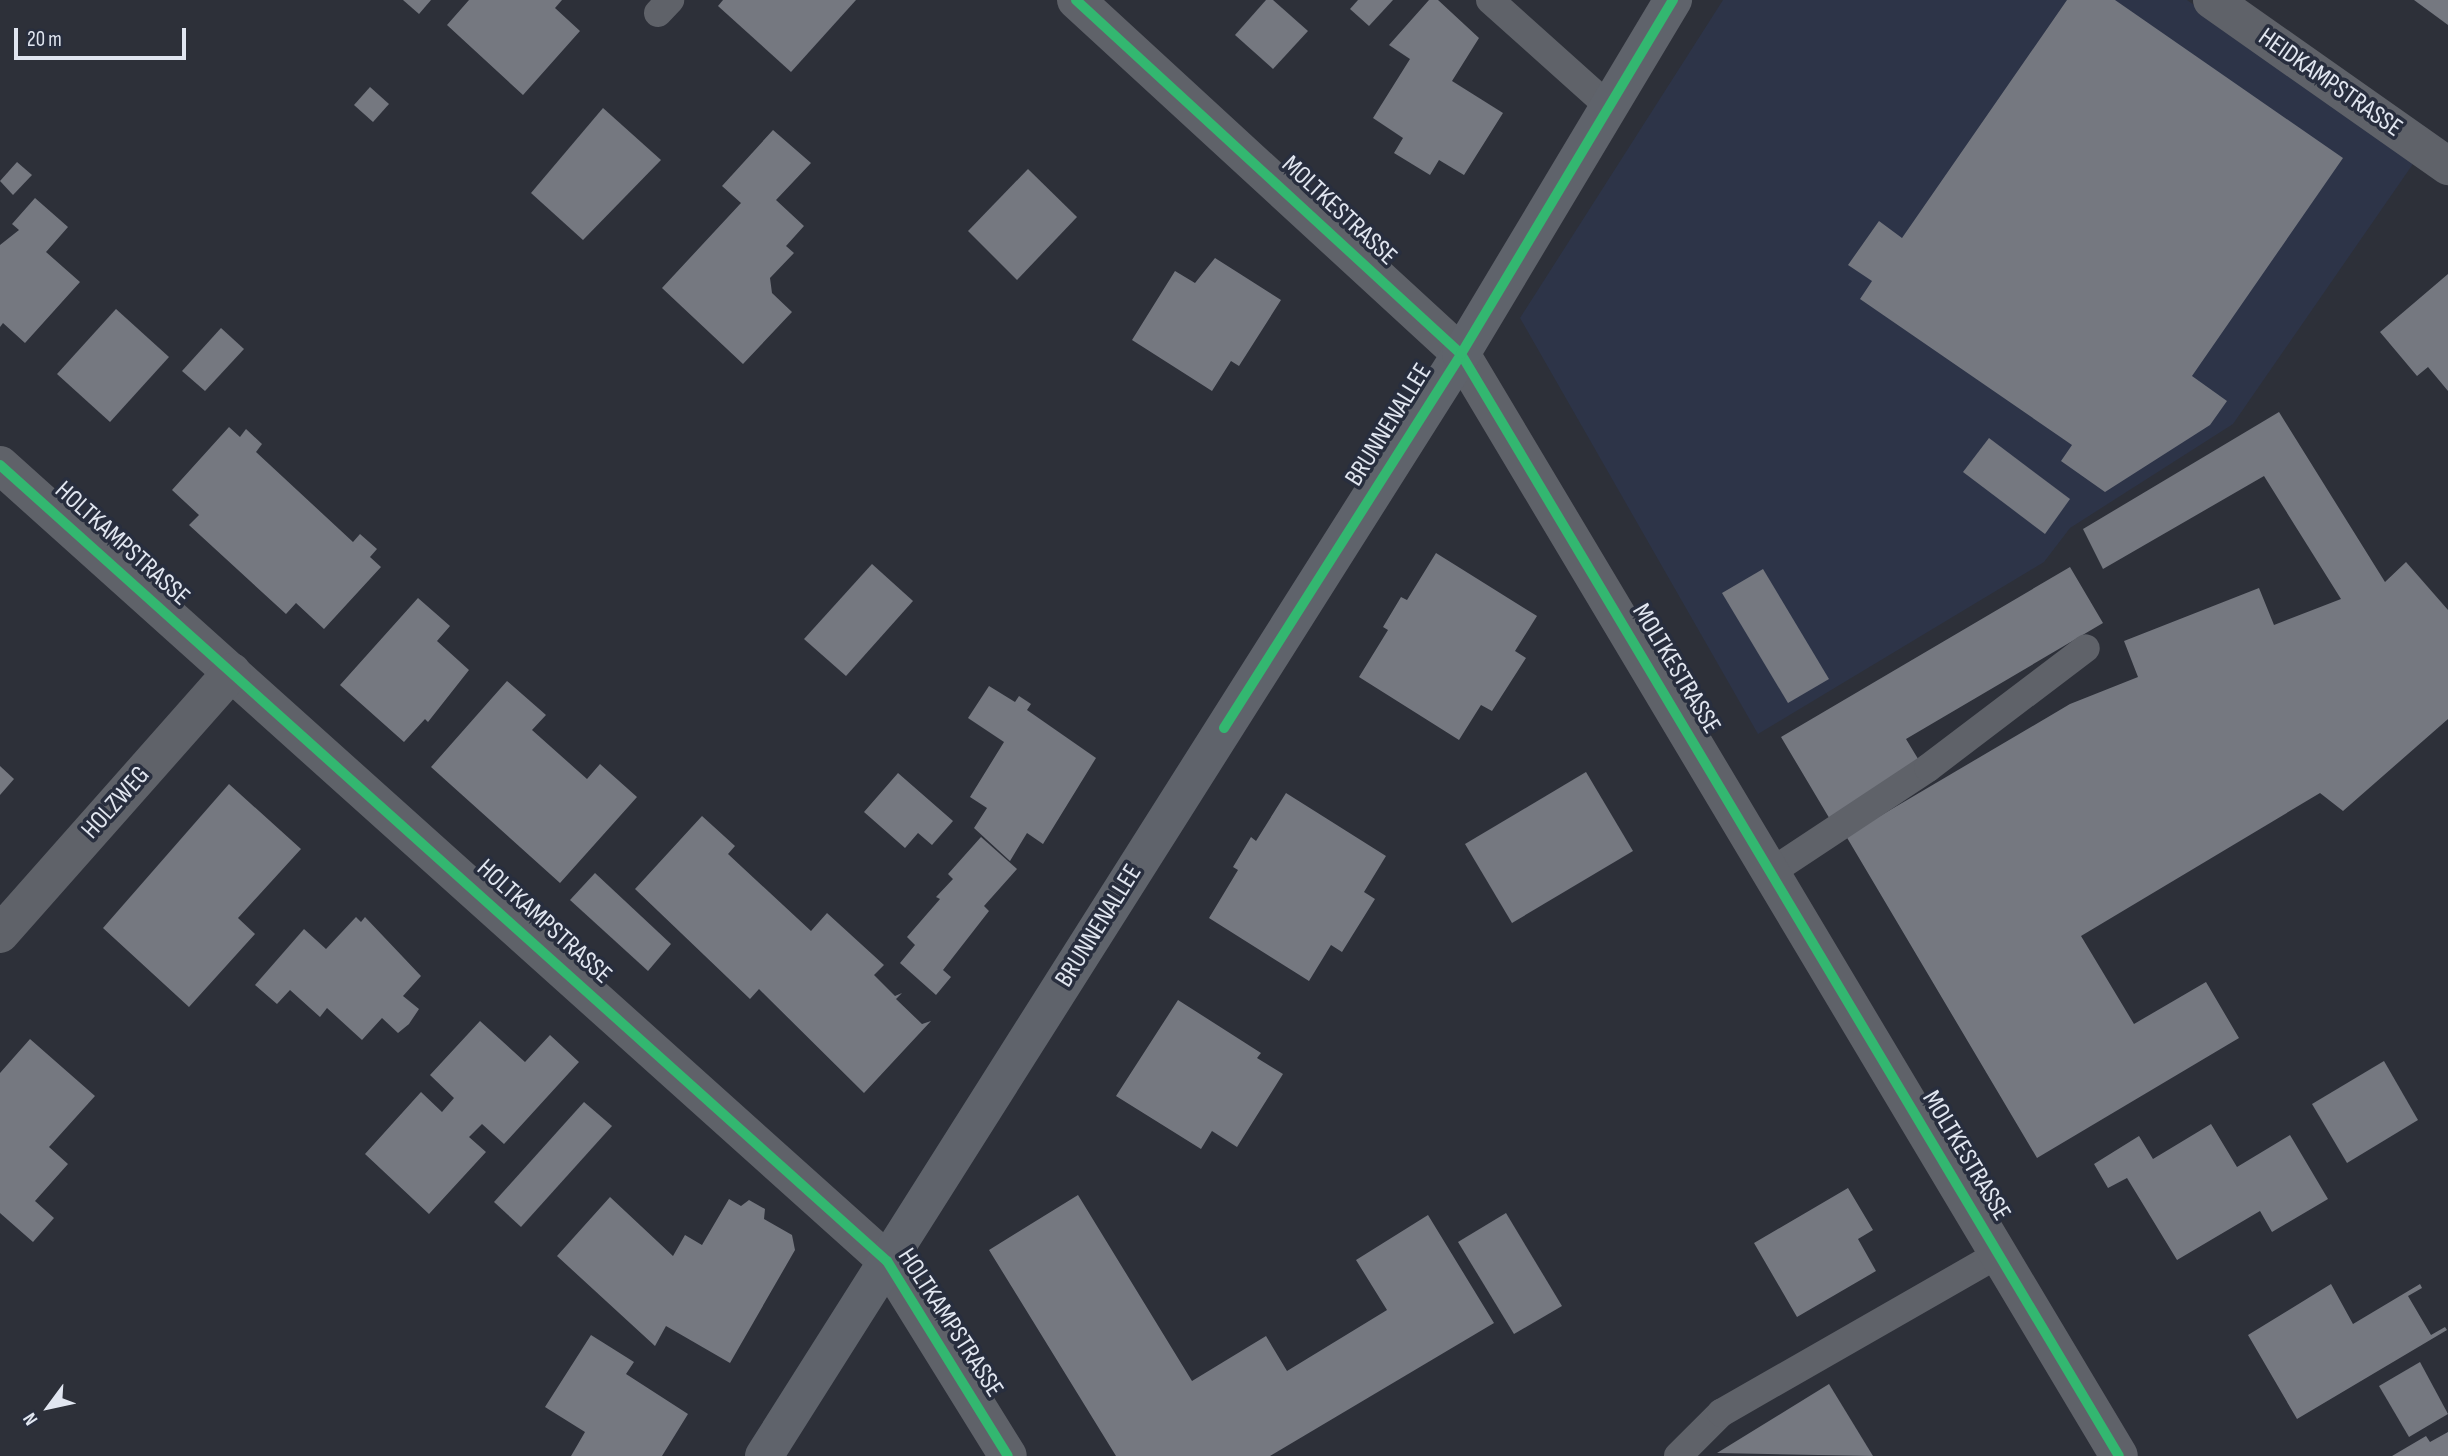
<!DOCTYPE html>
<style>
body{margin:0}
#map{position:relative;width:2448px;height:1456px;overflow:hidden;background:#2d3039;font-family:"Sofia Sans Condensed",sans-serif}
div>[style]{position:absolute}
.built>*{inset:0;background:#2d3448}
.building>*{inset:0;background:#757880}
.lane>*{height:28px;margin:-14px;padding:0 14px;transform-origin:14px;border-radius:14px;background:#5f6269}
.street>*{height:38px;margin:-19px;padding:0 19px;transform-origin:19px;border-radius:19px;background:#5f6269}
.secondary>*{height:38px;margin:-19px;padding:0 19px;transform-origin:19px;border-radius:19px;background:#5f636b}
.cycleway>*{height:10px;margin:-5px;padding:0 5px;transform-origin:5px;border-radius:5px;background:#33b770}
span{translate:-50% -50%;white-space:nowrap;text-align:center;line-height:1.15;-webkit-text-stroke:7px #282e3e;paint-order:stroke}
.street-label{font-size:26px;color:#e1e6f0}
.north{position:absolute;left:14px;top:1372px;width:70px;height:70px;-webkit-text-stroke:5px #282e3e;paint-order:stroke;rotate:237deg;font-size:19px;font-weight:700;line-height:28px;text-align:center;color:#e1e6f0}
.north::after{content:'';display:block;margin:auto;width:24px;height:32px;background:#e1e6f0;clip-path:polygon(50% 0,100% 100%,50% 72%,0 100%)}
.scale{position:absolute;left:14px;top:28px;width:172px;height:32px;box-sizing:border-box;border:4px solid #e1e6f0;border-top:0;padding-left:9px;font-size:21px;line-height:24px;white-space:nowrap;color:#e1e6f0;-webkit-text-stroke:5px #282e3e;paint-order:stroke}
</style>
<div id="map">
<div class="built">
<div style="clip-path:polygon(1723px 0,2187px 0,2415px 161px,2233px 424px,2070px 528px,2044px 562px,1758px 734px,1520px 318px)"></div>
</div>
<div class="building">
<div style="clip-path:polygon(403px 0,431px 0,419px 14px)"></div>
<div style="clip-path:polygon(469px 0,562px 0,555px 8px,580px 31px,523px 95px,447px 25px)"></div>
<div style="clip-path:polygon(723px 0,856px 0,791px 72px,718px 6px)"></div>
<div style="clip-path:polygon(1266px 0,1273px 0,1308px 31px,1273px 69px,1235px 35px)"></div>
<div style="clip-path:polygon(1358px 0,1393px 0,1369px 26px,1350px 9px)"></div>
<div style="clip-path:polygon(1429px 0,1438px 0,1479px 38px,1452px 81px,1503px 113px,1464px 175px,1439px 160px,1430px 175px,1394px 153px,1403px 138px,1373px 118px,1410px 59px,1389px 45px)"></div>
<div style="clip-path:polygon(2067px 0,2115px 0,2343px 158px,2192px 376px,2227px 401px,2210px 425px,2105px 492px,2061px 461px,2072px 445px,1860px 299px,1872px 281px,1848px 265px,1879px 221px,1902px 238px)"></div>
<div style="clip-path:polygon(2414px 0,2448px 0,2448px 25px)"></div>
<div style="clip-path:polygon(370px 87px,389px 104px,373px 122px,354px 105px)"></div>
<div style="clip-path:polygon(603px 108px,661px 160px,583px 240px,531px 193px)"></div>
<div style="clip-path:polygon(773px 130px,811px 163px,776px 200px,804px 226px,786px 246px,794px 253px,770px 278px,772px 293px,792px 312px,743px 364px,662px 288px,741px 203px,722px 186px)"></div>
<div style="clip-path:polygon(17px 162px,32px 175px,13px 195px,0 181px)"></div>
<div style="clip-path:polygon(1028px 169px,1077px 217px,1017px 280px,968px 231px)"></div>
<div style="clip-path:polygon(35px 198px,68px 227px,46px 252px,80px 282px,25px 343px,3px 323px,0 327px,0 245px,19px 230px,12px 224px)"></div>
<div style="clip-path:polygon(1215px 258px,1281px 300px,1239px 366px,1231px 361px,1212px 391px,1132px 340px,1175px 271px,1195px 283px)"></div>
<div style="clip-path:polygon(2448px 274px,2448px 391px,2428px 367px,2417px 376px,2380px 332px)"></div>
<div style="clip-path:polygon(116px 309px,169px 357px,110px 422px,57px 374px)"></div>
<div style="clip-path:polygon(221px 328px,244px 349px,205px 391px,182px 371px)"></div>
<div style="clip-path:polygon(2279px 412px,2385px 582px,2406px 562px,2448px 610px,2448px 719px,2343px 811px,2320px 793px,2081px 936px,2134px 1024px,2206px 982px,2239px 1038px,2037px 1158px,1846px 836px,2070px 704px,2138px 677px,2124px 641px,2259px 588px,2274px 625px,2341px 599px,2264px 476px,2103px 569px,2083px 529px)"></div>
<div style="clip-path:polygon(229px 427px,240px 437px,246px 429px,262px 444px,256px 452px,353px 542px,360px 534px,377px 549px,370px 557px,381px 567px,324px 629px,296px 603px,286px 614px,189px 525px,199px 515px,172px 490px)"></div>
<div style="clip-path:polygon(1989px 438px,2070px 499px,2045px 534px,1963px 472px)"></div>
<div style="clip-path:polygon(1436px 553px,1537px 616px,1515px 651px,1526px 658px,1492px 711px,1481px 705px,1459px 740px,1359px 677px,1388px 630px,1383px 627px,1401px 597px,1407px 600px)"></div>
<div style="clip-path:polygon(872px 564px,913px 601px,846px 676px,804px 639px)"></div>
<div style="clip-path:polygon(2070px 567px,2103px 623px,1906px 739px,1923px 767px,1831px 821px,1781px 737px)"></div>
<div style="clip-path:polygon(1763px 569px,1829px 679px,1788px 703px,1722px 593px)"></div>
<div style="clip-path:polygon(418px 598px,450px 626px,437px 641px,469px 670px,428px 722px,425px 719px,404px 742px,340px 685px)"></div>
<div style="clip-path:polygon(507px 681px,546px 715px,532px 730px,587px 779px,600px 764px,637px 797px,560px 883px,431px 767px)"></div>
<div style="clip-path:polygon(989px 686px,1015px 702px,1019px 696px,1031px 704px,1027px 710px,1096px 758px,1043px 844px,1027px 833px,1010px 861px,974px 828px,987px 808px,970px 797px,1004px 742px,968px 718px)"></div>
<div style="clip-path:polygon(0 766px,14px 779px,0 795px)"></div>
<div style="clip-path:polygon(1586px 772px,1633px 851px,1512px 923px,1465px 844px)"></div>
<div style="clip-path:polygon(898px 773px,953px 821px,932px 845px,918px 833px,905px 848px,864px 812px)"></div>
<div style="clip-path:polygon(229px 784px,301px 849px,238px 918px,255px 934px,189px 1007px,103px 928px)"></div>
<div style="clip-path:polygon(1286px 793px,1386px 856px,1364px 892px,1375px 899px,1342px 952px,1331px 945px,1309px 981px,1209px 918px,1238px 870px,1233px 867px,1251px 837px,1256px 841px)"></div>
<div style="clip-path:polygon(702px 816px,735px 846px,728px 854px,811px 931px,827px 913px,884px 965px,874px 975px,895px 996px,902px 993px,896px 999px,922px 1024px,931px 1021px,864px 1093px,759px 989px,750px 999px,635px 889px)"></div>
<div style="clip-path:polygon(981px 837px,1017px 869px,984px 906px,989px 911px,943px 970px,951px 977px,936px 995px,900px 963px,915px 945px,907px 937px,940px 899px,936px 897px,953px 879px,948px 874px)"></div>
<div style="clip-path:polygon(595px 873px,671px 944px,648px 971px,570px 900px)"></div>
<div style="clip-path:polygon(356px 917px,361px 922px,365px 917px,421px 976px,403px 996px,419px 1009px,409px 1024px,398px 1033px,382px 1018px,362px 1040px,327px 1008px,320px 1017px,290px 990px,277px 1004px,255px 985px,304px 929px,326px 949px)"></div>
<div style="clip-path:polygon(1178px 1000px,1261px 1053px,1257px 1058px,1283px 1074px,1237px 1147px,1212px 1131px,1201px 1149px,1116px 1096px)"></div>
<div style="clip-path:polygon(480px 1021px,525px 1062px,550px 1035px,579px 1062px,504px 1144px,482px 1124px,469px 1137px,486px 1152px,429px 1214px,365px 1154px,421px 1092px,442px 1112px,454px 1098px,430px 1075px)"></div>
<div style="clip-path:polygon(30px 1039px,95px 1096px,49px 1147px,68px 1164px,35px 1201px,54px 1218px,33px 1242px,0 1213px,0 1073px)"></div>
<div style="clip-path:polygon(2384px 1061px,2418px 1120px,2347px 1163px,2312px 1104px)"></div>
<div style="clip-path:polygon(584px 1102px,612px 1126px,521px 1227px,494px 1202px)"></div>
<div style="clip-path:polygon(2211px 1124px,2237px 1167px,2290px 1135px,2328px 1199px,2272px 1232px,2260px 1211px,2177px 1260px,2127px 1178px,2108px 1188px,2094px 1164px,2139px 1136px,2153px 1159px)"></div>
<div style="clip-path:polygon(1848px 1188px,1873px 1230px,1858px 1239px,1876px 1271px,1797px 1317px,1754px 1243px)"></div>
<div style="clip-path:polygon(1078px 1195px,1192px 1381px,1266px 1336px,1287px 1371px,1387px 1310px,1356px 1260px,1428px 1215px,1494px 1323px,1270px 1456px,1116px 1456px,989px 1250px)"></div>
<div style="clip-path:polygon(610px 1197px,673px 1256px,685px 1235px,702px 1245px,729px 1199px,741px 1206px,749px 1200px,765px 1209px,764px 1219px,792px 1235px,795px 1250px,730px 1363px,666px 1326px,655px 1346px,557px 1256px)"></div>
<div style="clip-path:polygon(1506px 1213px,1562px 1306px,1514px 1334px,1458px 1242px)"></div>
<div style="clip-path:polygon(2331px 1284px,2353px 1324px,2420px 1284px,2422px 1288px,2408px 1296px,2431px 1335px,2445px 1327px,2447px 1330px,2297px 1419px,2248px 1335px)"></div>
<div style="clip-path:polygon(591px 1335px,634px 1362px,626px 1374px,688px 1414px,662px 1456px,571px 1456px,585px 1432px,545px 1407px)"></div>
<div style="clip-path:polygon(2420px 1362px,2448px 1414px,2409px 1437px,2379px 1386px)"></div>
<div style="clip-path:polygon(1829px 1384px,1873px 1456px,1717px 1453px)"></div>
<div style="clip-path:polygon(2448px 1432px,2448px 1456px,2392px 1456px,2426px 1436px,2430px 1442px)"></div>
</div>
<div class="lane">
<div style="left:1490px;top:0;width:159px;rotate:41.9deg"></div>
<div style="left:658px;top:13px;width:18px;rotate:-47deg"></div>
<div style="left:1771px;top:872px;width:188px;rotate:-33.5deg"></div>
<div style="left:1928px;top:768px;width:198px;rotate:-37.2deg"></div>
<div style="left:1678px;top:1456px;width:61px;rotate:-45deg"></div>
<div style="left:1721px;top:1413px;width:320px;rotate:-29.8deg"></div>
</div>
<div class="street">
<div style="left:1076px;top:0;width:523px;rotate:42.6deg"></div>
<div style="left:1461px;top:354px;width:1283px;rotate:59.16deg"></div>
<div style="left:2212px;top:0;width:289px;rotate:35.1deg"></div>
<div style="left:0;top:465px;width:1192px;rotate:41.91deg"></div>
<div style="left:887px;top:1261px;width:229px;rotate:58.2deg"></div>
<div style="left:0;top:934px;width:350px;rotate:-48.5deg"></div>
</div>
<div class="secondary">
<div style="left:764px;top:1456px;width:1304px;rotate:-57.69deg"></div>
<div style="left:1461px;top:354px;width:413px;rotate:-59.1deg"></div>
</div>
<div class="cycleway">
<div style="left:1076px;top:0;width:523px;rotate:42.6deg"></div>
<div style="left:1461px;top:354px;width:1283px;rotate:59.16deg"></div>
<div style="left:0;top:465px;width:1192px;rotate:41.91deg"></div>
<div style="left:887px;top:1261px;width:229px;rotate:58.2deg"></div>
<div style="left:1224px;top:728px;width:443px;rotate:-57.6deg"></div>
<div style="left:1461px;top:354px;width:413px;rotate:-59.1deg"></div>
</div>
<div class="street-label">
<span style="left:2330px;top:83px;rotate:35deg">HEIDKAMPSTRASSE</span>
<span style="left:1339px;top:211px;rotate:43deg">MOLTKESTRASSE</span>
<span style="left:1389px;top:425px;rotate:-58deg">BRUNNENALLEE</span>
<span style="left:122px;top:544px;rotate:42deg">HOLTKAMPSTRASSE</span>
<span style="left:1676px;top:669px;rotate:59deg">MOLTKESTRASSE</span>
<span style="left:116px;top:803px;rotate:-48deg">HOLZWEG</span>
<span style="left:544px;top:922px;rotate:42deg">HOLTKAMPSTRASSE</span>
<span style="left:1099px;top:926px;rotate:-58deg">BRUNNENALLEE</span>
<span style="left:1966px;top:1156px;rotate:59deg">MOLTKESTRASSE</span>
<span style="left:950px;top:1323px;rotate:57deg">HOLTKAMPSTRASSE</span>
</div>
<div class="north">N</div>
<div class="scale">20 m</div>
</div>
